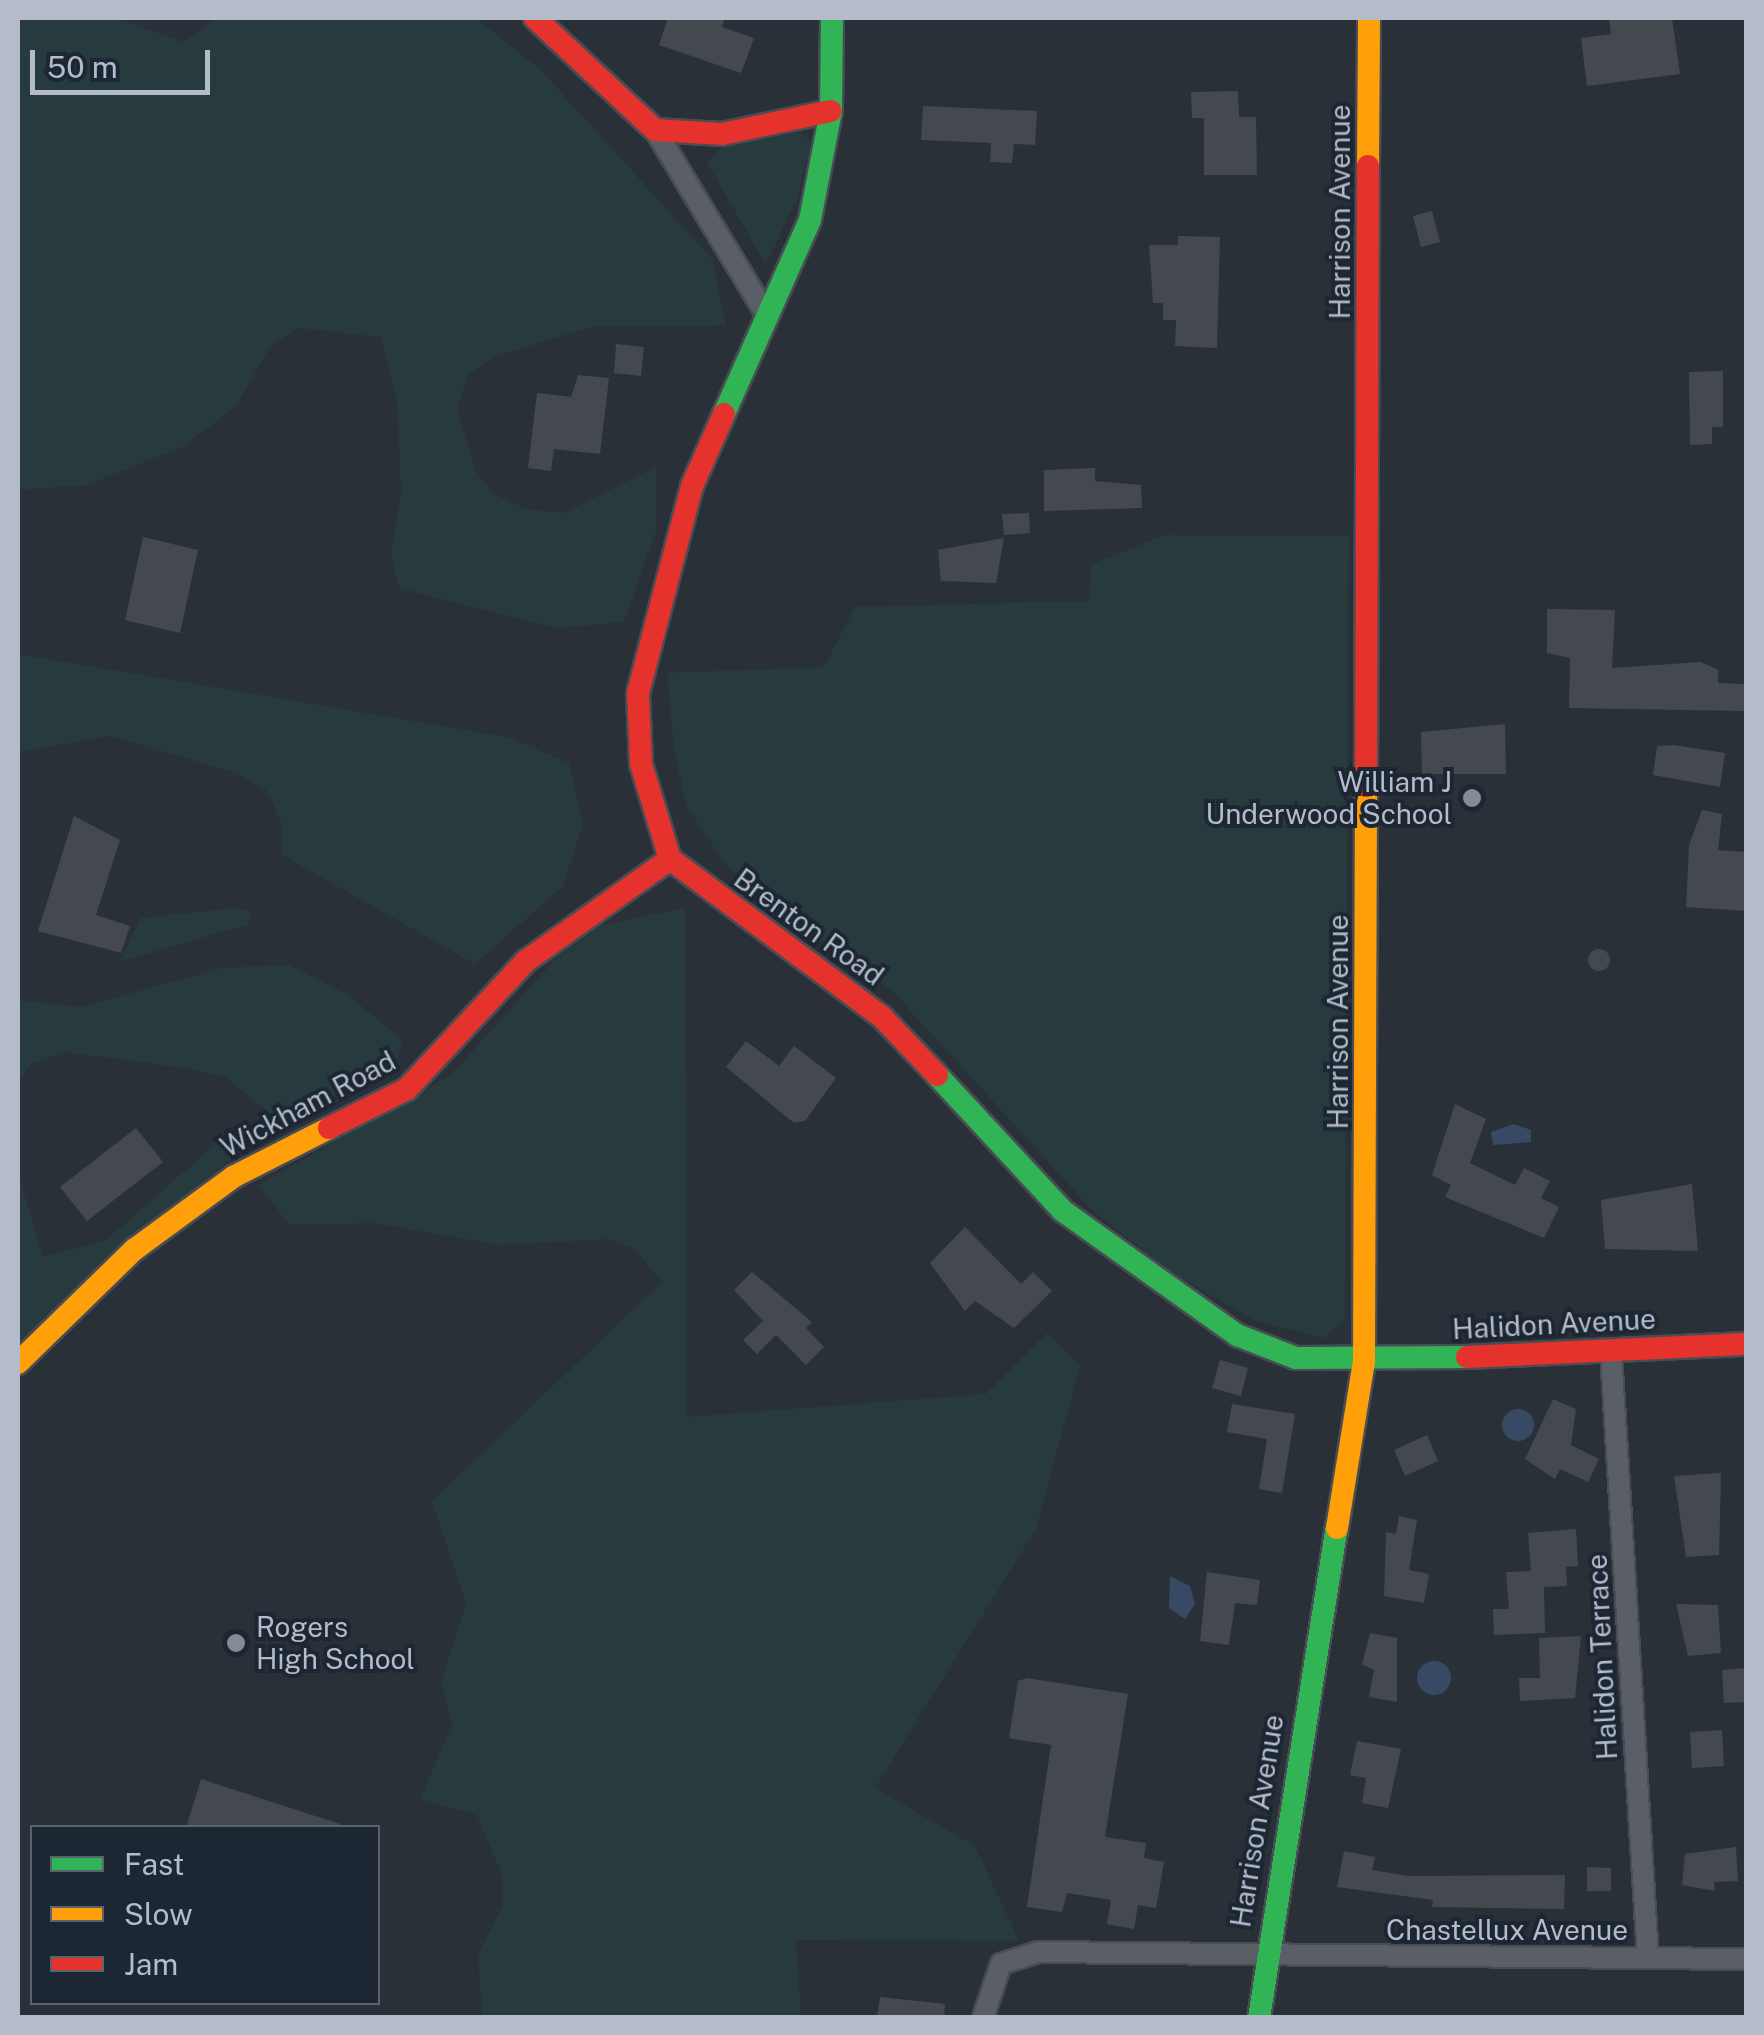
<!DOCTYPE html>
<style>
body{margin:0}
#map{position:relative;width:1764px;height:2035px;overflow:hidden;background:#2a3038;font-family:"Public Sans",sans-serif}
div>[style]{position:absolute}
.green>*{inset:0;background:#273a3e}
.water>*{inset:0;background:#384963}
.round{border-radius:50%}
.building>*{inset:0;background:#444950}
.roads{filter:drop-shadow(2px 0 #484c53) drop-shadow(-2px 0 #484c53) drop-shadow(0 2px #484c53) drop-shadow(0 -2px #484c53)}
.street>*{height:20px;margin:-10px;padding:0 10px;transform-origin:10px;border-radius:10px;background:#5a5e66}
.fast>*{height:22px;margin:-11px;padding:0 11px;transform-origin:11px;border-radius:11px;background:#30b455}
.slow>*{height:22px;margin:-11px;padding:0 11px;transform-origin:11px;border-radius:11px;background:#ff9f0a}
.jam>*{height:22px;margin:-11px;padding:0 11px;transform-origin:11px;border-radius:11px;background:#e5322d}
.dots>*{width:28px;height:28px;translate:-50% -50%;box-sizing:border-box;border:5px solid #1d2633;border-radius:50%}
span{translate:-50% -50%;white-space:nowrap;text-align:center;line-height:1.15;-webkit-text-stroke:8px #1d2633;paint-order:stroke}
.street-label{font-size:28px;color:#b4bcc9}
.poi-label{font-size:28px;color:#b4bcc9}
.right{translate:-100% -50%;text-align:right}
.left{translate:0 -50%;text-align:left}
.frame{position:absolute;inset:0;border:20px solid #b4bcc9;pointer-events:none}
.legend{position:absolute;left:30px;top:1825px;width:350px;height:180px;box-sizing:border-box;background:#1d2633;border:2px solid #59626f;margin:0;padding:12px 18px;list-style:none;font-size:30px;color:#b4bcc9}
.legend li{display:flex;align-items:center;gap:20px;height:50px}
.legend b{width:50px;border:2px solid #59626f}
.scale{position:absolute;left:30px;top:50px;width:180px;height:45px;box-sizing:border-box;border:5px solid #b4bcc9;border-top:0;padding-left:12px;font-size:30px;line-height:35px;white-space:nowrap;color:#b4bcc9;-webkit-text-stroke:8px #1d2633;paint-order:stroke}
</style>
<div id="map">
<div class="green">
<div style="clip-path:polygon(18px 18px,116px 18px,183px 42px,216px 18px,475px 18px,538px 67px,712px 259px,726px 325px,591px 327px,497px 356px,468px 375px,457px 408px,475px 470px,495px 495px,527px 509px,564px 513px,657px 466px,656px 531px,624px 622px,558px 628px,399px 588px,391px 556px,401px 491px,397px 402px,381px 337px,299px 328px,272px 344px,236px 406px,184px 446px,87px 485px,18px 490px)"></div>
<div style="clip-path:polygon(801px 132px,811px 142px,798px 196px,766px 265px,707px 162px,721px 147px)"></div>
<div style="clip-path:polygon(1164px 535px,1349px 536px,1345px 1319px,1324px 1338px,1254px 1320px,1172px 1273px,1093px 1211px,895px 994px,727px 867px,686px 805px,674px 748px,667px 673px,824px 667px,855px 607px,1090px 601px,1091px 565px)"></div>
<div style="clip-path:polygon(18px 654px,508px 737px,569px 763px,583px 824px,563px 886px,475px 964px,282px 855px,281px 821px,266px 790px,236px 773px,111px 736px,18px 752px)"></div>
<div style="clip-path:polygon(232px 908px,251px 911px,249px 924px,119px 962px,141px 918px)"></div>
<div style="clip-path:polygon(685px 908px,687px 1417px,986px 1394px,1047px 1333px,1080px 1365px,1036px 1529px,875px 1788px,975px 1846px,1019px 1941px,796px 1940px,801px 2017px,482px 2017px,478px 1954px,503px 1905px,502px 1874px,477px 1815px,420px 1799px,452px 1724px,441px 1683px,466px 1603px,432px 1501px,662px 1282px,633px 1247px,607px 1239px,500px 1245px,373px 1223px,290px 1225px,258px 1185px,451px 1075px,558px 956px,602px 925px)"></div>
<div style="clip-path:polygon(290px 965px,350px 996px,402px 1040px,394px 1070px,277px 1120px,227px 1078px,193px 1069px,64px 1052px,31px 1064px,18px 1082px,18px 1000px,81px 1007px,222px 968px)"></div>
<div style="clip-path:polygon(228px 1133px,239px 1137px,236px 1154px,18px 1344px,18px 1173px,43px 1257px,105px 1241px)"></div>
</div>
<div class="water">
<div style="clip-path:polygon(1514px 1124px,1531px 1130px,1531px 1142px,1493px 1145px,1491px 1132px)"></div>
<div class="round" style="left:1502px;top:1409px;width:32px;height:32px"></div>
<div style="clip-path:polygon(1170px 1576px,1190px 1586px,1195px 1604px,1185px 1619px,1169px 1608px)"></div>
<div class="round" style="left:1417px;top:1661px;width:34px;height:34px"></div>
</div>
<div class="building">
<div style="clip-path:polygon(668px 18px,725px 18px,722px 27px,754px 38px,741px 73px,659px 45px)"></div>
<div style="clip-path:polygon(1609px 18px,1672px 18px,1680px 74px,1587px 86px,1581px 38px,1611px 34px)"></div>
<div style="clip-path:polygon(1238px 91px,1239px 117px,1256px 117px,1257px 175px,1204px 175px,1204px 118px,1192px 118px,1191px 92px)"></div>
<div style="clip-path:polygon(923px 106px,1037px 111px,1035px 145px,1014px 144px,1012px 163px,990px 162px,991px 143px,921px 140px)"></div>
<div style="clip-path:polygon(1432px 211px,1440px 242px,1421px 247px,1413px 216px)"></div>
<div style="clip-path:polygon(1178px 236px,1220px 237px,1217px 348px,1175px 346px,1176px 320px,1163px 320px,1163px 303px,1153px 303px,1149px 245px,1178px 245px)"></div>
<div style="clip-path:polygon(616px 344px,644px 347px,641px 376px,614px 373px)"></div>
<div style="clip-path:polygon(1723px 371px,1723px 427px,1712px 427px,1712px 444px,1690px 445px,1689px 372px)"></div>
<div style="clip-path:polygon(578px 375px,609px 378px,600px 454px,554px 449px,551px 471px,528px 468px,537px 393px,571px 397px)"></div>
<div style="clip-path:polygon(1095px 468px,1095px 481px,1141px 485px,1142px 508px,1044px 511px,1044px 470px)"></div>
<div style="clip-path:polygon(1029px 513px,1030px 533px,1004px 535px,1002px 514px)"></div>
<div style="clip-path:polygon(143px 537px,198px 550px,180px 633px,125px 620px)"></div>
<div style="clip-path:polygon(1004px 538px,996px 583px,941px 581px,938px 550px)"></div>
<div style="clip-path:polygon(1547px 609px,1615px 610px,1612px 668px,1701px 662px,1718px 670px,1718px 683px,1745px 684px,1745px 711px,1569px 708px,1570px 658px,1547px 653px)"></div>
<div style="clip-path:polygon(1505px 724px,1506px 774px,1422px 774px,1421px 732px)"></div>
<div style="clip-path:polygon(1674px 745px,1725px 753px,1720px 787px,1653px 775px,1657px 746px)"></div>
<div style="clip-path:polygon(1702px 810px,1722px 814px,1718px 850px,1746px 852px,1746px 911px,1686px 907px,1689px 845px)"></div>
<div style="clip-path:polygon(74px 816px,120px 840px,96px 915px,130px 926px,121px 953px,38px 931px)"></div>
<div class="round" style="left:1588px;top:949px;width:22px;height:22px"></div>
<div style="clip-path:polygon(746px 1041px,779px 1066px,794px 1046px,836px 1078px,805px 1121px,794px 1123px,726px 1067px)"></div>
<div style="clip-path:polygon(1455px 1104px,1486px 1119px,1470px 1163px,1515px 1185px,1524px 1168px,1550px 1181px,1541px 1198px,1559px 1207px,1544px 1238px,1445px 1197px,1451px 1185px,1432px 1175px)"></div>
<div style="clip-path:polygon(136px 1128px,163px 1162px,87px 1221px,60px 1187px)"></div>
<div style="clip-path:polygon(1692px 1184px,1698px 1251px,1605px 1249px,1601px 1200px)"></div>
<div style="clip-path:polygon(965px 1227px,1021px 1284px,1033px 1272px,1052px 1291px,1014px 1328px,975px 1301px,965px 1311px,930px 1263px)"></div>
<div style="clip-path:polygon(752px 1272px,812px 1322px,806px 1328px,824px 1347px,806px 1365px,776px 1335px,757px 1354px,743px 1340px,763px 1321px,734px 1290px)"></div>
<div style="clip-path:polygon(1220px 1360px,1248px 1368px,1241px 1396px,1212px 1388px)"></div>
<div style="clip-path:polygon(1553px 1399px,1576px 1409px,1571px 1445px,1599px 1459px,1588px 1482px,1560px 1469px,1555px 1479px,1525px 1459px)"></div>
<div style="clip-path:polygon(1232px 1404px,1295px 1414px,1282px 1493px,1259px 1489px,1267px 1439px,1227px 1432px)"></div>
<div style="clip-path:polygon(1427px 1435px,1438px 1461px,1405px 1476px,1394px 1450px)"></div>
<div style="clip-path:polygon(1721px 1473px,1719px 1555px,1686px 1557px,1674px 1476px)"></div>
<div style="clip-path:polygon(1399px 1516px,1417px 1520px,1409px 1570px,1429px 1574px,1424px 1603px,1384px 1596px,1386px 1532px,1396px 1534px)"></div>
<div style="clip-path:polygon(1576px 1529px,1578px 1566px,1566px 1567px,1567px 1586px,1544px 1587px,1545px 1633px,1494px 1635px,1493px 1609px,1509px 1609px,1506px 1572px,1531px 1571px,1528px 1533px)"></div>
<div style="clip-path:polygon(1207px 1572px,1260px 1580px,1257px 1605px,1235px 1603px,1229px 1645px,1200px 1641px)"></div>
<div style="clip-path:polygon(1676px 1604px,1718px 1605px,1721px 1653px,1688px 1656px)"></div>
<div style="clip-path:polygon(1370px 1633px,1397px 1638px,1397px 1702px,1369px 1697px,1374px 1670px,1362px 1664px)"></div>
<div style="clip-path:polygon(1581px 1636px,1575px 1698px,1520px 1701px,1519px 1678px,1540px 1678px,1539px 1638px)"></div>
<div style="clip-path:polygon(1744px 1668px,1746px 1702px,1724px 1703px,1722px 1670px)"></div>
<div style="clip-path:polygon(1027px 1678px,1128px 1694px,1105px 1837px,1146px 1843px,1144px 1858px,1164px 1862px,1156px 1908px,1138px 1905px,1134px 1929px,1107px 1924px,1111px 1900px,1067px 1893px,1062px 1912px,1027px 1907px,1051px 1745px,1009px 1738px,1018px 1681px)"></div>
<div style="clip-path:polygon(1722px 1730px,1724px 1766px,1692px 1768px,1690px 1732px)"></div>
<div style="clip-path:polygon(1357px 1741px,1401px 1749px,1388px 1808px,1362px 1803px,1366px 1778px,1350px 1775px)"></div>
<div style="clip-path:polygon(201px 1779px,340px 1824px,339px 1828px,186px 1828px)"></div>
<div style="clip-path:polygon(1736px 1847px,1738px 1881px,1714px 1882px,1715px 1891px,1682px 1885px,1685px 1854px)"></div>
<div style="clip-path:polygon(1344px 1851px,1375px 1857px,1372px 1870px,1408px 1876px,1565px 1875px,1564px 1909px,1432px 1907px,1433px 1900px,1337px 1887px)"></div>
<div style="clip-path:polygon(1587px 1867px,1611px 1868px,1611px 1891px,1587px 1891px)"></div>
<div style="clip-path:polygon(880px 1997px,945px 2004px,944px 2018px,877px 2018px)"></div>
</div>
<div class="roads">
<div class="street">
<div style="left:655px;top:130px;width:218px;rotate:58.9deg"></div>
<div style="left:1611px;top:1353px;width:606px;rotate:86.5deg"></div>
<div style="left:983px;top:2018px;width:57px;rotate:-71.6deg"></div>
<div style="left:1001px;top:1964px;width:38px;rotate:-18deg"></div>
<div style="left:1037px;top:1952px;width:709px;rotate:0.57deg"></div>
</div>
<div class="fast">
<div style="left:724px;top:414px;width:212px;rotate:-66.1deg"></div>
<div style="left:810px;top:220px;width:111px;rotate:-79.1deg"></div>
<div style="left:831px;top:111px;width:93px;rotate:-89.4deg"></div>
<div style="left:937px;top:1075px;width:185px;rotate:47.2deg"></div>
<div style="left:1063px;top:1211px;width:214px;rotate:35.5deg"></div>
<div style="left:1237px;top:1335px;width:63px;rotate:21.3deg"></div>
<div style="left:1296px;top:1358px;width:171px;rotate:-0.3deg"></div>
<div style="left:1259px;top:2018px;width:496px;rotate:-81deg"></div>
</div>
<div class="slow">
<div style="left:1368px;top:166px;width:148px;rotate:-89.6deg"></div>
<div style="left:18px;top:1363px;width:163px;rotate:-44.3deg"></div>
<div style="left:135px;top:1249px;width:122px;rotate:-36.3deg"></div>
<div style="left:233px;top:1177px;width:108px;rotate:-27deg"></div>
<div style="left:1337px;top:1528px;width:168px;rotate:-80.8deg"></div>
<div style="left:1364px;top:1362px;width:576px;rotate:-89.8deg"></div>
</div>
<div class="jam">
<div style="left:535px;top:18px;width:164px;rotate:43deg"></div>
<div style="left:655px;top:130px;width:67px;rotate:3.4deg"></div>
<div style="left:722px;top:134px;width:111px;rotate:-11.9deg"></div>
<div style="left:724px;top:414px;width:79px;rotate:114deg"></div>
<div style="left:692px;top:486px;width:215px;rotate:104.6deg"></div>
<div style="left:638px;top:694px;width:70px;rotate:87.5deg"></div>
<div style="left:641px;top:764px;width:99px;rotate:73deg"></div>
<div style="left:670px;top:859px;width:264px;rotate:36.7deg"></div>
<div style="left:882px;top:1017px;width:80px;rotate:46.5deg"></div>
<div style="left:1366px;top:786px;width:620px;rotate:-89.82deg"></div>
<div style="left:329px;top:1128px;width:87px;rotate:-26.6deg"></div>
<div style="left:407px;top:1089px;width:175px;rotate:-47.1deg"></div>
<div style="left:526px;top:961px;width:176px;rotate:-35.3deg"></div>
<div style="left:1467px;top:1357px;width:279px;rotate:-2.7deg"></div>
</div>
</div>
<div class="dots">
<div style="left:1472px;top:798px;background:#848b96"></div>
<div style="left:236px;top:1643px;background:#848b96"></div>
</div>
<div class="street-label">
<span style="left:1340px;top:212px;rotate:-90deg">Harrison Avenue</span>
<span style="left:809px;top:927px;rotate:36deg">Brenton Road</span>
<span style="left:1338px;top:1022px;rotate:-90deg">Harrison Avenue</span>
<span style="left:308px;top:1104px;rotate:-28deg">Wickham Road</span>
<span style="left:1554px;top:1324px;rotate:-3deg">Halidon Avenue</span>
<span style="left:1602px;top:1657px;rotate:-93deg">Halidon Terrace</span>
<span style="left:1257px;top:1821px;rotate:-81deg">Harrison Avenue</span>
<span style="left:1507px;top:1930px">Chastellux Avenue</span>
</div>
<div class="poi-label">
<span class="right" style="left:1452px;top:798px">William J<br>Underwood School</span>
<span class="left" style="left:256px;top:1643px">Rogers<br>High School</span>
</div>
<div class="frame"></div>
<ul class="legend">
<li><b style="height:12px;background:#30b455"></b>Fast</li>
<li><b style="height:12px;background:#ff9f0a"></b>Slow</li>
<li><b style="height:12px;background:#e5322d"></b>Jam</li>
</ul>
<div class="scale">50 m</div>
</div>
